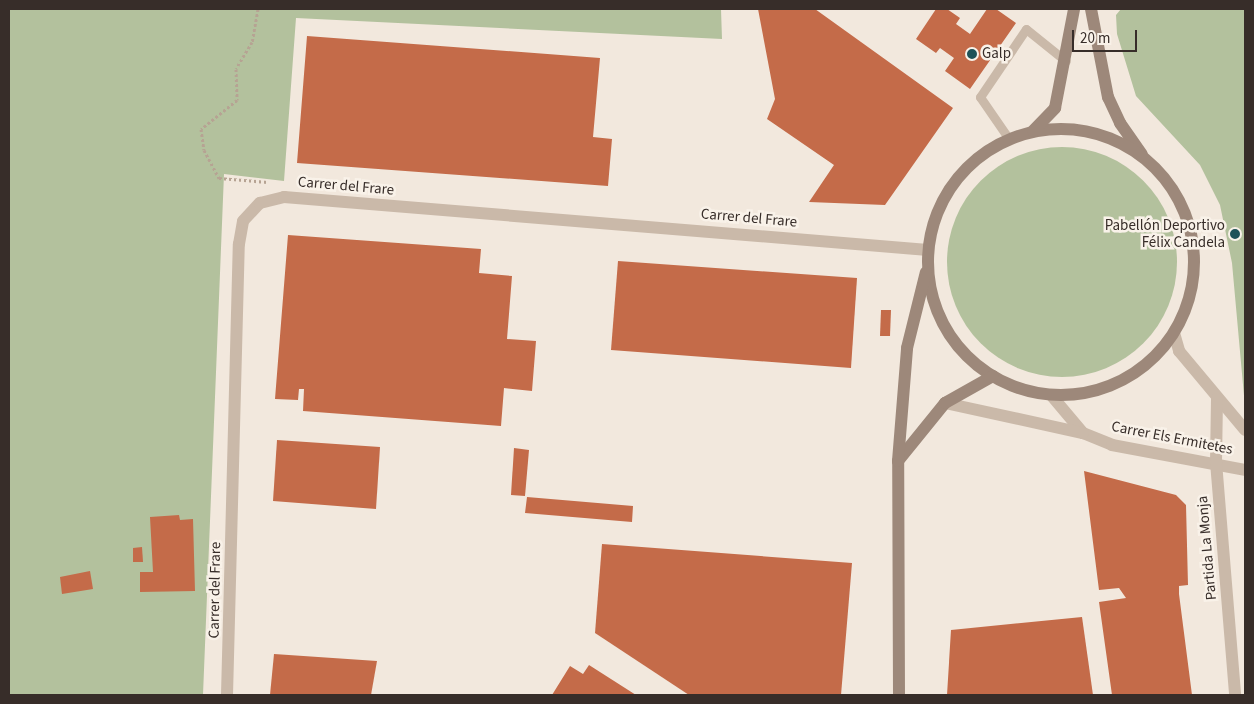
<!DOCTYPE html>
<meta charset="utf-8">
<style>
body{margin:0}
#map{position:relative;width:1254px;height:704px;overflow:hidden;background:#f2e8dd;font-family:"Source Sans 3",sans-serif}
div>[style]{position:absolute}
.green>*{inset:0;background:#b3c19d}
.round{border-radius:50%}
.building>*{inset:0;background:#c46b49}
.path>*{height:3px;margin-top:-1.5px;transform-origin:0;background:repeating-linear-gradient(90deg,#b6a393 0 2.5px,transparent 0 5px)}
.lane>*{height:9px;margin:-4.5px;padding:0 4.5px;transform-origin:4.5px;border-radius:4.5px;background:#cab9a9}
.street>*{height:12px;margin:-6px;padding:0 6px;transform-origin:6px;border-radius:6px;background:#cab9a9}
.secondary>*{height:12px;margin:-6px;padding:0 6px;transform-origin:6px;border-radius:6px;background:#9d887a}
.secondary>.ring{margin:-6px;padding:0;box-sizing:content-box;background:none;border:12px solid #9d887a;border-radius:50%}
.dots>*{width:14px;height:14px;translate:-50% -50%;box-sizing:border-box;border:2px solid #f9f2e9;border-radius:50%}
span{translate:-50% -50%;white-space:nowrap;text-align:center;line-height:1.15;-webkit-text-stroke:5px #f9f2e9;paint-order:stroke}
.poi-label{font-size:15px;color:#372d29}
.left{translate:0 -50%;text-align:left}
.right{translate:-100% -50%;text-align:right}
.street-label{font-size:15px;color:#372d29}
.frame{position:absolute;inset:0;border:10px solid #372d29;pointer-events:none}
.scale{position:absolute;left:1072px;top:30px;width:65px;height:22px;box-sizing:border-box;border:2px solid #372d29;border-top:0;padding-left:6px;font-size:15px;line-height:18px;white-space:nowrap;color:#372d29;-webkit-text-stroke:4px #f9f2e9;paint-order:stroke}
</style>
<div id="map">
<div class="green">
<div style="clip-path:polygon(9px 9px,721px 9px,722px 39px,296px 18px,284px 181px,224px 174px,203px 695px,9px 695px)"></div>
<div style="clip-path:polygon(1121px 9px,1245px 9px,1245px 407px,1232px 263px,1220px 205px,1200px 165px,1136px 96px,1117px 34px,1116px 15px)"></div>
<div class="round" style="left:947px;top:147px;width:230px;height:230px"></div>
</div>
<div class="building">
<div style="clip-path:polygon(758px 9px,815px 9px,953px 108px,885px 205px,809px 202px,834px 165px,767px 119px,775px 99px)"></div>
<div style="clip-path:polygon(936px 9px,947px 9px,960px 18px,956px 24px,970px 34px,987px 9px,996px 9px,1016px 23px,970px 89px,945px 71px,954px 58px,940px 48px,936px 53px,916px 39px)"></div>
<div style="clip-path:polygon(307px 36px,600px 58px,593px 137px,612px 139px,608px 186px,297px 163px)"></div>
<div style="clip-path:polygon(288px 235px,481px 249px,479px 273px,512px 276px,507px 339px,536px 341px,532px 391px,504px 388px,501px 426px,303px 411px,304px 389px,299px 389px,298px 400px,275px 399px)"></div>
<div style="clip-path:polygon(618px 261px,857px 278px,851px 368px,611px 350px)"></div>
<div style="clip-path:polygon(881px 310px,891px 310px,890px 336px,880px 336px)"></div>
<div style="clip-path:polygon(277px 440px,380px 447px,376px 509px,273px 501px)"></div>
<div style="clip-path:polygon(514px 448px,529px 450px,525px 496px,511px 495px)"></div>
<div style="clip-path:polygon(1084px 471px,1176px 495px,1186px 505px,1188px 585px,1179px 586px,1179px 594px,1192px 695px,1112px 695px,1099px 602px,1126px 598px,1119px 588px,1099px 590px)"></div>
<div style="clip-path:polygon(527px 497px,633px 506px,632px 522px,525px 513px)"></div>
<div style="clip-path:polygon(179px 515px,180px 520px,193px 519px,195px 591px,140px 592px,140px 572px,153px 572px,150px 517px)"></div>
<div style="clip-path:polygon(602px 544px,852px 563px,841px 695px,689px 695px,595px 633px)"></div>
<div style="clip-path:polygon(142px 547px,143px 562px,133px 562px,133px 548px)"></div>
<div style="clip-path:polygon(90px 571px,93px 589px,62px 594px,60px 577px)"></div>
<div style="clip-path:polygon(1082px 617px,1093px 695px,947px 695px,951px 630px)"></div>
<div style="clip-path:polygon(274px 654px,377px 661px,371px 695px,270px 695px)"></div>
<div style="clip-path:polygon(589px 665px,636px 695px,552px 695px,570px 666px,583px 674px)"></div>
</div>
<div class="path">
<div style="left:258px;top:9px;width:34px;rotate:100deg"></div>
<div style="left:252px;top:42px;width:31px;rotate:121deg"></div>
<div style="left:236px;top:69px;width:31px;rotate:88deg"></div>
<div style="left:237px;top:100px;width:46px;rotate:141.1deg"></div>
<div style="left:201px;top:129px;width:21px;rotate:82deg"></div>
<div style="left:204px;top:150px;width:32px;rotate:62deg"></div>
<div style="left:219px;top:178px;width:49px;rotate:4.7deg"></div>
</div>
<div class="lane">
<div style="left:1009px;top:139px;width:51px;rotate:-124.6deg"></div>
<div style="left:980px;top:97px;width:82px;rotate:-55.9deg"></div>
<div style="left:1026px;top:29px;width:51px;rotate:38.7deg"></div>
</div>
<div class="street">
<div style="left:1174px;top:333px;width:19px;rotate:74deg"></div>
<div style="left:1179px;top:351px;width:103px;rotate:50.1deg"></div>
<div style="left:1051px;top:395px;width:50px;rotate:49.9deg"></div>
<div style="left:1083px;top:433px;width:31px;rotate:22deg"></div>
<div style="left:1112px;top:445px;width:135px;rotate:10.6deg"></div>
<div style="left:1217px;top:399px;width:63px;rotate:90.9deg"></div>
<div style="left:1216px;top:462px;width:234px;rotate:85.3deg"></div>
<div style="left:945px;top:403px;width:141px;rotate:12.3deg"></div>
<div style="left:227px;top:695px;width:451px;rotate:-88.5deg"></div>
<div style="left:239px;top:244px;width:23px;rotate:-80deg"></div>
<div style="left:243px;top:221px;width:25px;rotate:-47deg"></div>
<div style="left:260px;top:203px;width:25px;rotate:-14deg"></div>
<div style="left:284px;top:197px;width:646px;rotate:4.7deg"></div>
</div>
<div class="secondary">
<div style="left:1091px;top:9px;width:90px;rotate:79.1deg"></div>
<div style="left:1108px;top:97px;width:29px;rotate:65deg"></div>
<div style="left:1120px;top:123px;width:38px;rotate:55deg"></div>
<div class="ring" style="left:928px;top:129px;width:254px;height:254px"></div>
<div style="left:1033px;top:131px;width:32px;rotate:-46deg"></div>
<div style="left:1055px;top:108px;width:101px;rotate:-79.1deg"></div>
<div style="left:898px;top:461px;width:75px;rotate:-51deg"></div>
<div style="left:945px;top:403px;width:55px;rotate:-29.4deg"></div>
<div style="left:899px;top:695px;width:234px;rotate:-90.2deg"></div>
<div style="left:898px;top:461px;width:113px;rotate:-85.4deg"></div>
<div style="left:907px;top:348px;width:78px;rotate:-76deg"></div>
</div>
<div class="dots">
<div style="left:972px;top:54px;background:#1f5258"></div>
<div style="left:1235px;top:234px;background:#1f5258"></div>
</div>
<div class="poi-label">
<span class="left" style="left:982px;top:54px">Galp</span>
<span class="right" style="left:1225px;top:234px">Pabellón Deportivo<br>Félix Candela</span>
</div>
<div class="street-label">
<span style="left:346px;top:186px;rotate:5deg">Carrer del Frare</span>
<span style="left:749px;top:218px;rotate:5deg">Carrer del Frare</span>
<span style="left:1172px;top:438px;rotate:11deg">Carrer Els Ermitetes</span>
<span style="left:1207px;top:548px;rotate:-95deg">Partida La Monja</span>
<span style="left:215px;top:590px;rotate:-89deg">Carrer del Frare</span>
</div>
<div class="frame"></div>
<div class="scale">20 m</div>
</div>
